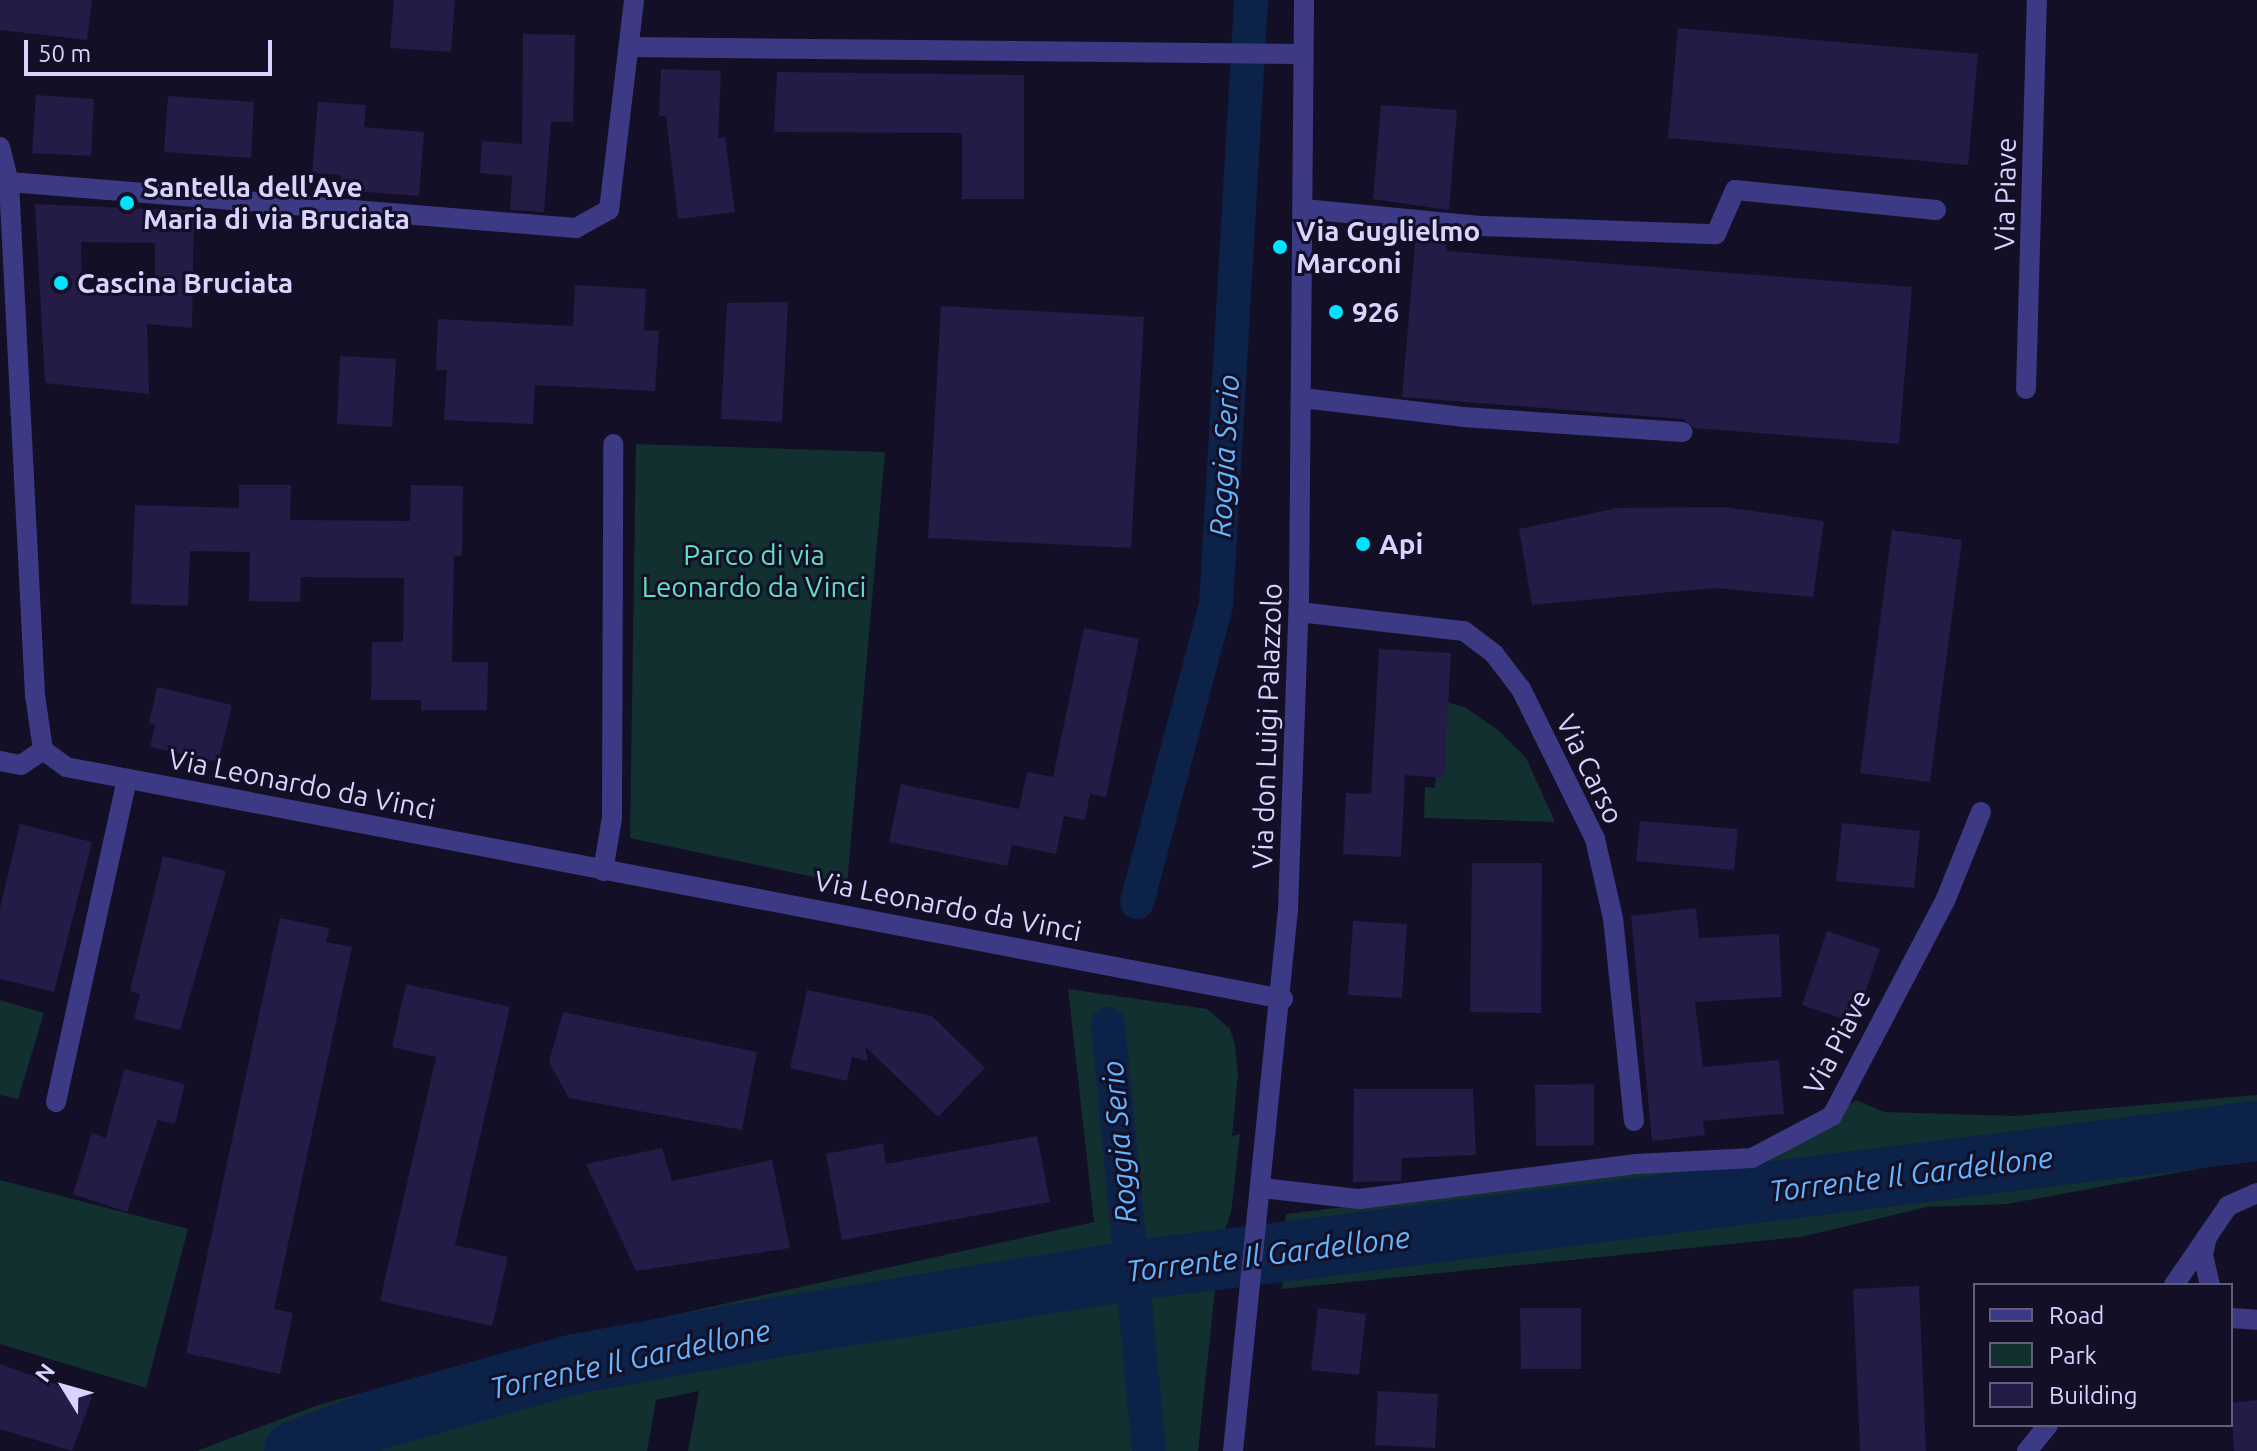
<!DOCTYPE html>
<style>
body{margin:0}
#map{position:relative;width:2257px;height:1451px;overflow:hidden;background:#130f26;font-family:Ubuntu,sans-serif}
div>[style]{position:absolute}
.green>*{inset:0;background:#12302f}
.canal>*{height:34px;margin:-17px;padding:0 17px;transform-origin:17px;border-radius:17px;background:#0c2248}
.river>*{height:60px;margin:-30px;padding:0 30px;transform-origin:30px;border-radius:30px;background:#0c2248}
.building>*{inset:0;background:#241b47}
.minor>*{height:20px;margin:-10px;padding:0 10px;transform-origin:10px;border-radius:10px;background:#3d3a85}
.dots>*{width:22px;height:22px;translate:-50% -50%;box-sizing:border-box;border:4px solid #130f26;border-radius:50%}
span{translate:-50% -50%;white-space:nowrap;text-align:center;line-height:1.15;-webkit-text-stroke:6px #130f26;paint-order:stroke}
.poi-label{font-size:28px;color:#d9d4ff;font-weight:700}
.left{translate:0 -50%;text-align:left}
.street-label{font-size:28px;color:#d9d4ff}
.park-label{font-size:28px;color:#5fe0c0}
.water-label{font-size:30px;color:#62b6ff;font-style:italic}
.legend{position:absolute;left:1973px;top:1283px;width:260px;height:144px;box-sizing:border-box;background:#130f26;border:2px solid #625e7d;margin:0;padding:10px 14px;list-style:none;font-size:24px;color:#d9d4ff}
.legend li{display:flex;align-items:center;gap:16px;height:40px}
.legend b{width:40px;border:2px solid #625e7d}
.north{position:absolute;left:24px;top:1347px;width:80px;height:80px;-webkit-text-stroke:6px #130f26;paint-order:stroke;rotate:307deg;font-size:22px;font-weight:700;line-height:32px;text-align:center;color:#d9d4ff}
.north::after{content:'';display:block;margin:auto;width:28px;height:36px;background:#d9d4ff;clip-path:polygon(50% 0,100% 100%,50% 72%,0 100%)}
.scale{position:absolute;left:24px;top:40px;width:248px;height:36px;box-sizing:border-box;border:4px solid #d9d4ff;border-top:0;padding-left:10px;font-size:24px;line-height:28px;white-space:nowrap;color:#d9d4ff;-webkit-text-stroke:6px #130f26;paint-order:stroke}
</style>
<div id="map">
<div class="green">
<div style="clip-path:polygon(636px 444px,885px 452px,847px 884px,630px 838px)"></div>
<div style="clip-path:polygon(1441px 700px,1466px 708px,1498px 730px,1526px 758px,1555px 822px,1424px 818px,1425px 787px,1435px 788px)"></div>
<div style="clip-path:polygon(1068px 989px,1207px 1009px,1230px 1029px,1235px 1045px,1238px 1073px,1232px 1136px,1240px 1134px,1231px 1213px,1220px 1242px,1198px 1451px,688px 1451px,699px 1391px,656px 1400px,647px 1451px,197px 1451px,318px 1405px,534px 1346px,1094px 1222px)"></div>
<div style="clip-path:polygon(0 1000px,44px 1013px,18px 1099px,0 1095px)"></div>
<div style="clip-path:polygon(2257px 1095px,2257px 1158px,2007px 1204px,1927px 1207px,1801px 1237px,1282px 1289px,1286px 1214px,1773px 1155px,1856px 1100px,1884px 1112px,2016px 1116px)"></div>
<div style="clip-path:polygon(0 1180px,188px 1229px,146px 1388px,0 1344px)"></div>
</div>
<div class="canal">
<div style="left:1137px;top:902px;width:306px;rotate:-75.1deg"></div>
<div style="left:1216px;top:606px;width:607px;rotate:-86.69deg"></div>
<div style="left:1108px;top:1024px;width:429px;rotate:84.5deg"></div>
</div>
<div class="river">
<div style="left:294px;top:1451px;width:91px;rotate:-20.6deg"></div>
<div style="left:379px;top:1419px;width:204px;rotate:-15.7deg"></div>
<div style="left:575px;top:1364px;width:195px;rotate:-10.3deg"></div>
<div style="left:767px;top:1329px;width:366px;rotate:-9.1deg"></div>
<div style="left:1128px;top:1271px;width:1138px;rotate:-7.07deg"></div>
</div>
<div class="building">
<div style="clip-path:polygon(0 0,92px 0,87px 40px,0 30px)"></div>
<div style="clip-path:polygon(394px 0,455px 0,451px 52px,390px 48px)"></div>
<div style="clip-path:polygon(1678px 28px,1978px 54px,1968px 165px,1668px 138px)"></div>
<div style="clip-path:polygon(523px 34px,575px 35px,573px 122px,551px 122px,544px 212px,510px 210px,512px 176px,480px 173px,482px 141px,522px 144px)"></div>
<div style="clip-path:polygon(661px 69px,721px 71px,718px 138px,725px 137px,735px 212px,678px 219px,666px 116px,659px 116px)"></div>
<div style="clip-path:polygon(777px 72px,1024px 75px,1024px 199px,962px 199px,962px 133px,774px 132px)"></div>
<div style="clip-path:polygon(36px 95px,94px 99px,91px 156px,32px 153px)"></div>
<div style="clip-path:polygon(168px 96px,254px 102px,251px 158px,164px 152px)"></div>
<div style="clip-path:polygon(318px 102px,366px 105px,364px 127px,424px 132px,419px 196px,340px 190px,341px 175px,312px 173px)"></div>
<div style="clip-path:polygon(1381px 105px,1457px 110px,1449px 210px,1373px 199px)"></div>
<div style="clip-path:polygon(evenodd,35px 204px,194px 211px,192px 328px,147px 324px,149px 394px,45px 383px,35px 204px,81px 242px,155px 243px,155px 293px,82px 295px,81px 242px)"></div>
<div style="clip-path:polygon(1416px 233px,1447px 236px,1446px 251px,1912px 287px,1899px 444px,1694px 428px,1683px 419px,1402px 397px)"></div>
<div style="clip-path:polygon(575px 285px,646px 289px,644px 330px,659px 331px,655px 391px,535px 385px,533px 424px,444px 420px,447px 370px,436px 370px,438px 319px,573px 326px)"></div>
<div style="clip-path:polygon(788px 302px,782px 422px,721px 419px,727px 303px)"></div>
<div style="clip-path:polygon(941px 306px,1144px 317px,1131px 548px,928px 538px)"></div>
<div style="clip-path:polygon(340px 356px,396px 359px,392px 427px,337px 424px)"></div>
<div style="clip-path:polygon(239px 485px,291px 485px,290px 520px,410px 521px,411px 485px,463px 486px,462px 556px,454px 556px,452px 662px,488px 662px,487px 710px,421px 710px,421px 700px,371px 700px,372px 642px,403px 642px,404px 578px,301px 577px,300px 602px,249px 601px,250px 552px,190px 551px,188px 606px,131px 604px,135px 505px,239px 508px)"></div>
<div style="clip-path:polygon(1724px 507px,1824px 521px,1813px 597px,1714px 588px,1532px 605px,1519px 529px,1617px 508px)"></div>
<div style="clip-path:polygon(1892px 530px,1962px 540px,1930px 782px,1860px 773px)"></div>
<div style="clip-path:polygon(1084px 628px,1139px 639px,1106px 797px,1090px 794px,1085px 820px,1064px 816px,1056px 854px,1012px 845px,1007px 866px,889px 842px,901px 784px,1019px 809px,1027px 772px,1053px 777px)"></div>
<div style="clip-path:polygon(1379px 649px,1451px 653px,1444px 778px,1405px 775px,1401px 857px,1343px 854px,1346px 793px,1371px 794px)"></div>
<div style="clip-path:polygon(157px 687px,232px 705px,218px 762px,150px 747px,155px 725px,149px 723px)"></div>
<div style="clip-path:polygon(1640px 821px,1738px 829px,1734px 870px,1636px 861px)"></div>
<div style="clip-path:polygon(1842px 823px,1920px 831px,1914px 888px,1836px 881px)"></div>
<div style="clip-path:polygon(20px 824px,92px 842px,54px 992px,0 979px,0 908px)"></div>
<div style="clip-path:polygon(163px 856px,226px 871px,180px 1030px,134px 1019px,140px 994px,130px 991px)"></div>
<div style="clip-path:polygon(1472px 863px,1542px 863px,1541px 1013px,1470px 1012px)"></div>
<div style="clip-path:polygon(1696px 908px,1699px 938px,1779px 934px,1782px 997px,1695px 1002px,1703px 1067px,1779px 1060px,1784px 1114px,1703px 1121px,1705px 1135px,1652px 1141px,1631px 916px)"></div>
<div style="clip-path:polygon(280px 918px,329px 928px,326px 942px,352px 947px,274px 1309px,293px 1313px,280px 1374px,186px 1353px)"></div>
<div style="clip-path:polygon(1353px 921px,1407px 924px,1402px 998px,1348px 995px)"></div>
<div style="clip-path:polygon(1827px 931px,1880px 949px,1855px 1023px,1802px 1005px)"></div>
<div style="clip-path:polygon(406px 984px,510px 1007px,455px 1245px,508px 1257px,492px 1326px,380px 1301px,436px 1057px,392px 1047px)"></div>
<div style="clip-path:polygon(807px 990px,932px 1016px,985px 1068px,938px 1117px,865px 1046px,868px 1061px,852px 1057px,847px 1081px,790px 1068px)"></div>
<div style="clip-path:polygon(563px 1012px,757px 1052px,742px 1130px,569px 1098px,549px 1062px)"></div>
<div style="clip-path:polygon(124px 1069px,185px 1084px,175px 1124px,158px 1120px,127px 1212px,73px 1194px,92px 1133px,106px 1138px)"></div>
<div style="clip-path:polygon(1594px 1084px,1594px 1145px,1536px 1146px,1535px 1085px)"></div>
<div style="clip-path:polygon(1354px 1089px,1473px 1089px,1476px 1155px,1402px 1158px,1401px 1181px,1353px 1182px)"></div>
<div style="clip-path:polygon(1037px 1136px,1050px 1202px,842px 1240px,826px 1154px,883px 1143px,886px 1164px)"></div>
<div style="clip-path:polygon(662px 1148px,672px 1181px,772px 1160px,790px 1248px,636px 1271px,586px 1164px)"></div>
<div style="clip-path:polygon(1919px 1286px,1926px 1451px,1860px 1451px,1853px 1289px)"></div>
<div style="clip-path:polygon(1318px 1308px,1366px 1314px,1359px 1375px,1311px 1370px)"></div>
<div style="clip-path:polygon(1520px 1308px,1581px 1308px,1581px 1369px,1521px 1369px)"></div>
<div style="clip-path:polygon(0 1364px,92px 1397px,72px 1451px,0 1429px)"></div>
<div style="clip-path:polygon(1378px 1391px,1438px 1394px,1435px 1448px,1375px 1445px)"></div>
<div style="clip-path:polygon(2257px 1400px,2257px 1451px,2234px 1451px,2231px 1403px)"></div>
</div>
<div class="minor">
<div style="left:629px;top:47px;width:674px;rotate:0.6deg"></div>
<div style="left:0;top:147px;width:36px;rotate:76deg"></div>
<div style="left:9px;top:182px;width:514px;rotate:87.1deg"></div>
<div style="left:35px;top:695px;width:56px;rotate:81.7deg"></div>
<div style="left:9px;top:182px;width:569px;rotate:4.64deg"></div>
<div style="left:576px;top:228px;width:38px;rotate:-29deg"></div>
<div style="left:609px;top:210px;width:211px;rotate:-83.2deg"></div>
<div style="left:1304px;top:209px;width:179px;rotate:5.5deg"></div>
<div style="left:1482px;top:226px;width:234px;rotate:2deg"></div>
<div style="left:1716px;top:234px;width:48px;rotate:-66.6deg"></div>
<div style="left:1735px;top:190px;width:202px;rotate:5.7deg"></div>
<div style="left:2026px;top:389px;width:389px;rotate:-88.4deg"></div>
<div style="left:1302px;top:398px;width:162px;rotate:6.7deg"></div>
<div style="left:1463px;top:417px;width:220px;rotate:3.9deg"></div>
<div style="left:1299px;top:612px;width:166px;rotate:6.6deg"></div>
<div style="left:1464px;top:631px;width:38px;rotate:37deg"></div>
<div style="left:1494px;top:654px;width:44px;rotate:52.4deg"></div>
<div style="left:1521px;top:689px;width:167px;rotate:63.7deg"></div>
<div style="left:1595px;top:839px;width:81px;rotate:77.2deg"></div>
<div style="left:1613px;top:918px;width:204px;rotate:84.1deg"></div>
<div style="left:43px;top:750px;width:29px;rotate:36deg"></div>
<div style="left:66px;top:767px;width:1239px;rotate:10.79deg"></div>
<div style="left:0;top:761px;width:21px;rotate:11deg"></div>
<div style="left:21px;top:765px;width:27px;rotate:-34deg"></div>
<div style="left:603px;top:871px;width:54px;rotate:-80.4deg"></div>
<div style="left:612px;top:818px;width:374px;rotate:-89.8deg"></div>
<div style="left:56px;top:1102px;width:330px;rotate:-77.6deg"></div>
<div style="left:1262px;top:1188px;width:98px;rotate:6.5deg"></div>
<div style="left:1359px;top:1199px;width:280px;rotate:-7.2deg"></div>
<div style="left:1637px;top:1164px;width:115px;rotate:-3deg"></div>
<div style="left:1752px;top:1158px;width:90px;rotate:-27.7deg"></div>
<div style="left:1832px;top:1116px;width:243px;rotate:-62.3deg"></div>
<div style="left:1945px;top:901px;width:96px;rotate:-68deg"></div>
<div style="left:2207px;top:1237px;width:18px;rotate:103deg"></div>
<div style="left:2203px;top:1255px;width:31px;rotate:77deg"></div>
<div style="left:2174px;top:1285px;width:96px;rotate:-55.6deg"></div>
<div style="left:2228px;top:1206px;width:32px;rotate:-24deg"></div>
<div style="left:2231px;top:1318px;width:26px;rotate:4deg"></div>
<div style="left:1233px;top:1451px;width:544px;rotate:-84.2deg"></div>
<div style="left:1288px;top:910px;width:311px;rotate:-88deg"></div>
<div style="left:1299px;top:599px;width:599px;rotate:-89.52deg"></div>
<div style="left:2027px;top:1451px;width:33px;rotate:-51deg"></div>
</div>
<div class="dots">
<div style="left:127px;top:203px;background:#00e5ff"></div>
<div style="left:1280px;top:247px;background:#00e5ff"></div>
<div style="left:61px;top:283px;background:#00e5ff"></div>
<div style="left:1336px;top:312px;background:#00e5ff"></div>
<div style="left:1363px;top:544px;background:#00e5ff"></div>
</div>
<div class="poi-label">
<span class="left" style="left:143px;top:203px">Santella dell'Ave<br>Maria di via Bruciata</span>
<span class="left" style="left:1296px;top:247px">Via Guglielmo<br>Marconi</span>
<span class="left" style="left:77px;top:283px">Cascina Bruciata</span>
<span class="left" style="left:1352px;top:312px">926</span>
<span class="left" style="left:1379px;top:544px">Api</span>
</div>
<div class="street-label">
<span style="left:2005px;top:194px;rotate:-89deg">Via Piave</span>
<span style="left:1267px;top:726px;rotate:-88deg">Via don Luigi Palazzolo</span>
<span style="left:1590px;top:769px;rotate:64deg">Via Carso</span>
<span style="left:302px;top:784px;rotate:11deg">Via Leonardo da Vinci</span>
<span style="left:948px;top:906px;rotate:11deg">Via Leonardo da Vinci</span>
<span style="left:1837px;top:1042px;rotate:-63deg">Via Piave</span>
</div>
<div class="park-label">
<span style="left:754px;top:571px">Parco di via<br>Leonardo da Vinci</span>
</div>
<div class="water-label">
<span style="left:1224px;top:456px;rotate:-87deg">Roggia Serio</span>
<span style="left:1119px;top:1142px;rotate:-95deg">Roggia Serio</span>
<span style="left:1911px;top:1174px;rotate:-7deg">Torrente Il Gardellone</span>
<span style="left:1268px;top:1254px;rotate:-7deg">Torrente Il Gardellone</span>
<span style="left:630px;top:1359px;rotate:-12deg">Torrente Il Gardellone</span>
</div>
<ul class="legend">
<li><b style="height:10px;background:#3d3a85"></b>Road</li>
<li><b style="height:22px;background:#12302f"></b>Park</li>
<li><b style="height:22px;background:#241b47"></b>Building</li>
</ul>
<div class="north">N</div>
<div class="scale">50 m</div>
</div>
